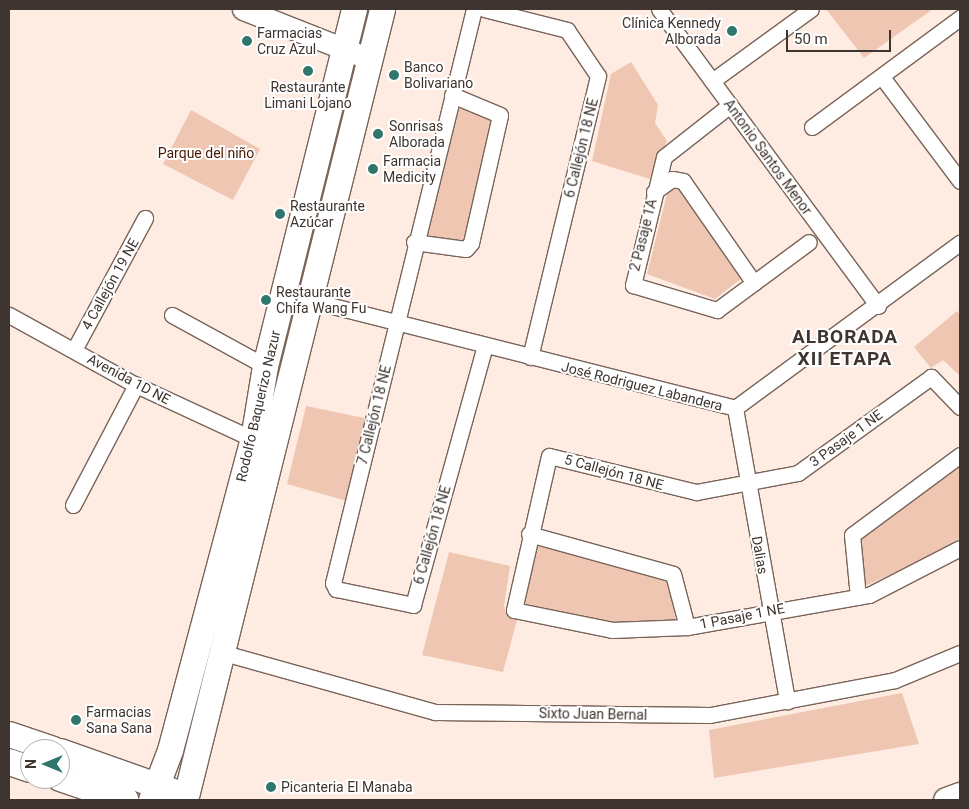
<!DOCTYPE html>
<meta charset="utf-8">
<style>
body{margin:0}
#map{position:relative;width:969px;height:809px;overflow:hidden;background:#feebe1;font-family:Roboto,sans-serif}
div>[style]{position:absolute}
.green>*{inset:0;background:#efc6b1}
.roads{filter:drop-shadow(1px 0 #786459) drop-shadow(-1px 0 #786459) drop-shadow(0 1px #786459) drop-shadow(0 -1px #786459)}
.minor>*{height:15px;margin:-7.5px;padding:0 7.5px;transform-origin:7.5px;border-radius:7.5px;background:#fff}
.secondary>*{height:21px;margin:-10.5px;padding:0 10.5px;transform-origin:10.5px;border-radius:10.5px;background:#fff}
.primary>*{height:25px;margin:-12.5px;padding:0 12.5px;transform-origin:12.5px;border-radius:12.5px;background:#fff}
.trunk>*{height:26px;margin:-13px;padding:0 13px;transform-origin:13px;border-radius:13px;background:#fff}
.dots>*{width:14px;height:14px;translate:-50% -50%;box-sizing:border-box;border:2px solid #fff;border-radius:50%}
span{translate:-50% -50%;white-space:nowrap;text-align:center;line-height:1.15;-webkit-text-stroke:4px #fff;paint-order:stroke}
.poi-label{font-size:14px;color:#3e3530}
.right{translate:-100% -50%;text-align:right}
.left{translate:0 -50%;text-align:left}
.street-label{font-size:14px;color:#3e3530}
.park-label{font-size:14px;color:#471a00}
.district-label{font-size:19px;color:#3e3530;font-weight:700;letter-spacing:1px}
.frame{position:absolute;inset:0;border:10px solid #3e3530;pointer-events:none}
.north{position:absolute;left:20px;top:739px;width:50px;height:50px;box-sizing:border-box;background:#fff;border:1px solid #b2aeac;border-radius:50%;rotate:270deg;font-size:14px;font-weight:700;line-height:20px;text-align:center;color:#3e3530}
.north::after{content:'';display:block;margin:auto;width:18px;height:22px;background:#30766c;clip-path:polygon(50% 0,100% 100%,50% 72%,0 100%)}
.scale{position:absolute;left:786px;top:30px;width:105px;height:22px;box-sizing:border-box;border:2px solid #3e3530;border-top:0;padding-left:6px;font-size:15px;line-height:18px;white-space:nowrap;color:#3e3530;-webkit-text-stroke:4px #fff;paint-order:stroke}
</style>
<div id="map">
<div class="green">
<div style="clip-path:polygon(826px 9px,933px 9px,864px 58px)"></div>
<div style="clip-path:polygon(631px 62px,658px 105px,655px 123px,667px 141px,650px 179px,592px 161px,611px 74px)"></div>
<div style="clip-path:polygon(460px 106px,501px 117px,467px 247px,426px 236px)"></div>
<div style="clip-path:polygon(191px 110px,260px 149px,233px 200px,163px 164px)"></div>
<div style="clip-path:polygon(680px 186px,742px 278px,715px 299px,647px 274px,667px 194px)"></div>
<div style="clip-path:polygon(957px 311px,960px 315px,960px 376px,943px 360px,931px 368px,914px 347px)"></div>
<div style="clip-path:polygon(306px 406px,369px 419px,347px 501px,287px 484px)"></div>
<div style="clip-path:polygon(960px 463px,960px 538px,937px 554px,865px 586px,858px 541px)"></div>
<div style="clip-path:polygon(537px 545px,668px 579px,676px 622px,608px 626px,523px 607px)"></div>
<div style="clip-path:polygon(449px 552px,510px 566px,504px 606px,508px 617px,517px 620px,503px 672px,422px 655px)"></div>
<div style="clip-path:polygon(902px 693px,919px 744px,714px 778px,709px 730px)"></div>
</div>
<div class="roads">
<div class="minor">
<div style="left:474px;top:9px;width:591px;rotate:103.8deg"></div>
<div style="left:333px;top:583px;width:7px;rotate:63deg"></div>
<div style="left:336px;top:589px;width:79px;rotate:11.7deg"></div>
<div style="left:413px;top:605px;width:269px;rotate:-74.5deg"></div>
<div style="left:484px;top:9px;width:86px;rotate:14.2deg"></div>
<div style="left:567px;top:30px;width:55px;rotate:56deg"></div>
<div style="left:598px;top:76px;width:289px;rotate:103.6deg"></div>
<div style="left:659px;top:9px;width:369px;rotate:53.6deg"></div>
<div style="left:882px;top:77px;width:130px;rotate:53.1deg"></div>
<div style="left:712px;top:81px;width:122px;rotate:-36deg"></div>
<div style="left:730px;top:105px;width:84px;rotate:141.8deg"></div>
<div style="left:664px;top:157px;width:132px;rotate:103.6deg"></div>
<div style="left:633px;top:285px;width:88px;rotate:16.6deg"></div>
<div style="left:717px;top:310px;width:114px;rotate:-36.5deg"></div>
<div style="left:812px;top:127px;width:184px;rotate:-36.4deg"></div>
<div style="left:654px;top:192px;width:22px;rotate:-36deg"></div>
<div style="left:672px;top:179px;width:11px;rotate:10deg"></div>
<div style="left:683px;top:181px;width:124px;rotate:55.2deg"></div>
<div style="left:414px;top:242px;width:52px;rotate:7.7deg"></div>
<div style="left:466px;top:249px;width:8px;rotate:-50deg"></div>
<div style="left:471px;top:243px;width:131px;rotate:-77.2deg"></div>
<div style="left:500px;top:115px;width:52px;rotate:-157.4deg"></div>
<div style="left:309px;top:300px;width:439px;rotate:14.2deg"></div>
<div style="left:735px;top:408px;width:279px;rotate:-36.3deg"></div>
<div style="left:9px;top:315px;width:145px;rotate:28.9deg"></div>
<div style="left:136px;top:385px;width:129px;rotate:24.8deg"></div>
<div style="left:172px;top:315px;width:106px;rotate:28.7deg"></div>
<div style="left:74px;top:350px;width:150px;rotate:-61.7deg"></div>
<div style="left:960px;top:407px;width:42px;rotate:-134deg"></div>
<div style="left:931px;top:377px;width:164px;rotate:144.2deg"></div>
<div style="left:798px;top:473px;width:104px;rotate:169.4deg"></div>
<div style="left:696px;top:492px;width:151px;rotate:-166.2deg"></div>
<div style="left:549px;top:456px;width:158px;rotate:102.8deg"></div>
<div style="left:514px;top:610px;width:100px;rotate:11.5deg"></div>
<div style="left:612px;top:630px;width:75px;rotate:-2.3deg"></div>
<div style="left:687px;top:627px;width:185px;rotate:-10deg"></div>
<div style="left:869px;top:595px;width:102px;rotate:-27.3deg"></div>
<div style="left:735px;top:408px;width:298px;rotate:79.9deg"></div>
<div style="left:73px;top:505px;width:136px;rotate:-62.3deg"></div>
<div style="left:529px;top:534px;width:149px;rotate:15.5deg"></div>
<div style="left:673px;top:574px;width:55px;rotate:75.2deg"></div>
<div style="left:858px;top:597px;width:62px;rotate:-95.5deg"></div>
<div style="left:852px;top:535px;width:134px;rotate:-36.5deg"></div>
<div style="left:224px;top:653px;width:219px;rotate:15.6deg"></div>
<div style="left:435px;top:712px;width:275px;rotate:0.6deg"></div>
<div style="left:710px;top:715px;width:188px;rotate:-10.7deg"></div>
<div style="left:895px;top:680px;width:70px;rotate:-22.6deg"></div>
</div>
<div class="secondary">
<div style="left:243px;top:9px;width:136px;rotate:21.5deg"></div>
</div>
<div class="primary">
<div style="left:9px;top:734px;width:46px;rotate:18.8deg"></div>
<div style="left:60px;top:751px;width:120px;rotate:19.5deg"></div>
<div style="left:151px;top:800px;width:53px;rotate:-69.2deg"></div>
<div style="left:170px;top:750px;width:322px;rotate:-75.1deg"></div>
<div style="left:253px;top:439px;width:74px;rotate:-80.7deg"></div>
<div style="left:265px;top:366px;width:368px;rotate:-76deg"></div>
<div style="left:185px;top:800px;width:815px;rotate:-76.01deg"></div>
<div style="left:946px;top:800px;width:15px;rotate:-20deg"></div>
</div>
<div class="trunk">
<div style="left:9px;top:762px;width:22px;rotate:18deg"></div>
<div style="left:60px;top:778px;width:69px;rotate:18.7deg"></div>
</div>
</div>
<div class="dots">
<div style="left:732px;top:31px;background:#30766c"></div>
<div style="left:247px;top:41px;background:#30766c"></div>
<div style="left:308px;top:71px;background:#30766c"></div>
<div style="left:394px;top:75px;background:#30766c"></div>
<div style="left:378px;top:134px;background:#30766c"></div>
<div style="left:373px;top:169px;background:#30766c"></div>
<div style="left:280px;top:214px;background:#30766c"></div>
<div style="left:266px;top:300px;background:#30766c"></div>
<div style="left:76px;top:720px;background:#30766c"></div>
<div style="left:271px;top:787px;background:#30766c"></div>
</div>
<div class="poi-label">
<span class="right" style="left:721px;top:31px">Clínica Kennedy<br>Alborada</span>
<span class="left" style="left:257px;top:41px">Farmacias<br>Cruz Azul</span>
<span class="left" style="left:404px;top:75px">Banco<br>Bolivariano</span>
<span style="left:308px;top:95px">Restaurante<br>Limani Lojano</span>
<span class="left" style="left:389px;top:134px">Sonrisas<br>Alborada</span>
<span class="left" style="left:383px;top:169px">Farmacia<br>Medicity</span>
<span class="left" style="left:290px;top:214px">Restaurante<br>Azúcar</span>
<span class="left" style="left:276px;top:300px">Restaurante<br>Chifa Wang Fu</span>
<span class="left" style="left:86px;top:720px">Farmacias<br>Sana Sana</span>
<span class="left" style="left:281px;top:787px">Picanteria El Manaba</span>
</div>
<div class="street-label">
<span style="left:581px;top:148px;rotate:-76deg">6 Callejón 18 NE</span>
<span style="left:768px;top:157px;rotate:54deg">Antonio Santos Menor</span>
<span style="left:643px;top:235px;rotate:-76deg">2 Pasaje 1A</span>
<span style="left:110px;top:284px;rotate:-61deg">4 Callejón 19 NE</span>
<span style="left:129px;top:379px;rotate:28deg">Avenida 1D NE</span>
<span style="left:642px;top:386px;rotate:14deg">José Rodriguez Labandera</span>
<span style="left:258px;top:406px;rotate:-77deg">Rodolfo Baquerizo Nazur</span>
<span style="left:374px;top:415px;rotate:-76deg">7 Callejón 18 NE</span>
<span style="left:846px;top:438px;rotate:-36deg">3 Pasaje 1 NE</span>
<span style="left:614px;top:472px;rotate:15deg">5 Callejón 18 NE</span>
<span style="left:432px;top:535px;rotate:-74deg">6 Callejón 18 NE</span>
<span style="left:760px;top:555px;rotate:80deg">Dalias</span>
<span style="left:742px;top:616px;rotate:-11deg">1 Pasaje 1 NE</span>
<span style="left:593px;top:714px;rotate:1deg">Sixto Juan Bernal</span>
</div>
<div class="park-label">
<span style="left:206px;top:153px">Parque del niño</span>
</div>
<div class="district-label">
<span style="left:845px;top:348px">ALBORADA<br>XII ETAPA</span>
</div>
<div class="frame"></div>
<div class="north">N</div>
<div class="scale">50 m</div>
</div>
